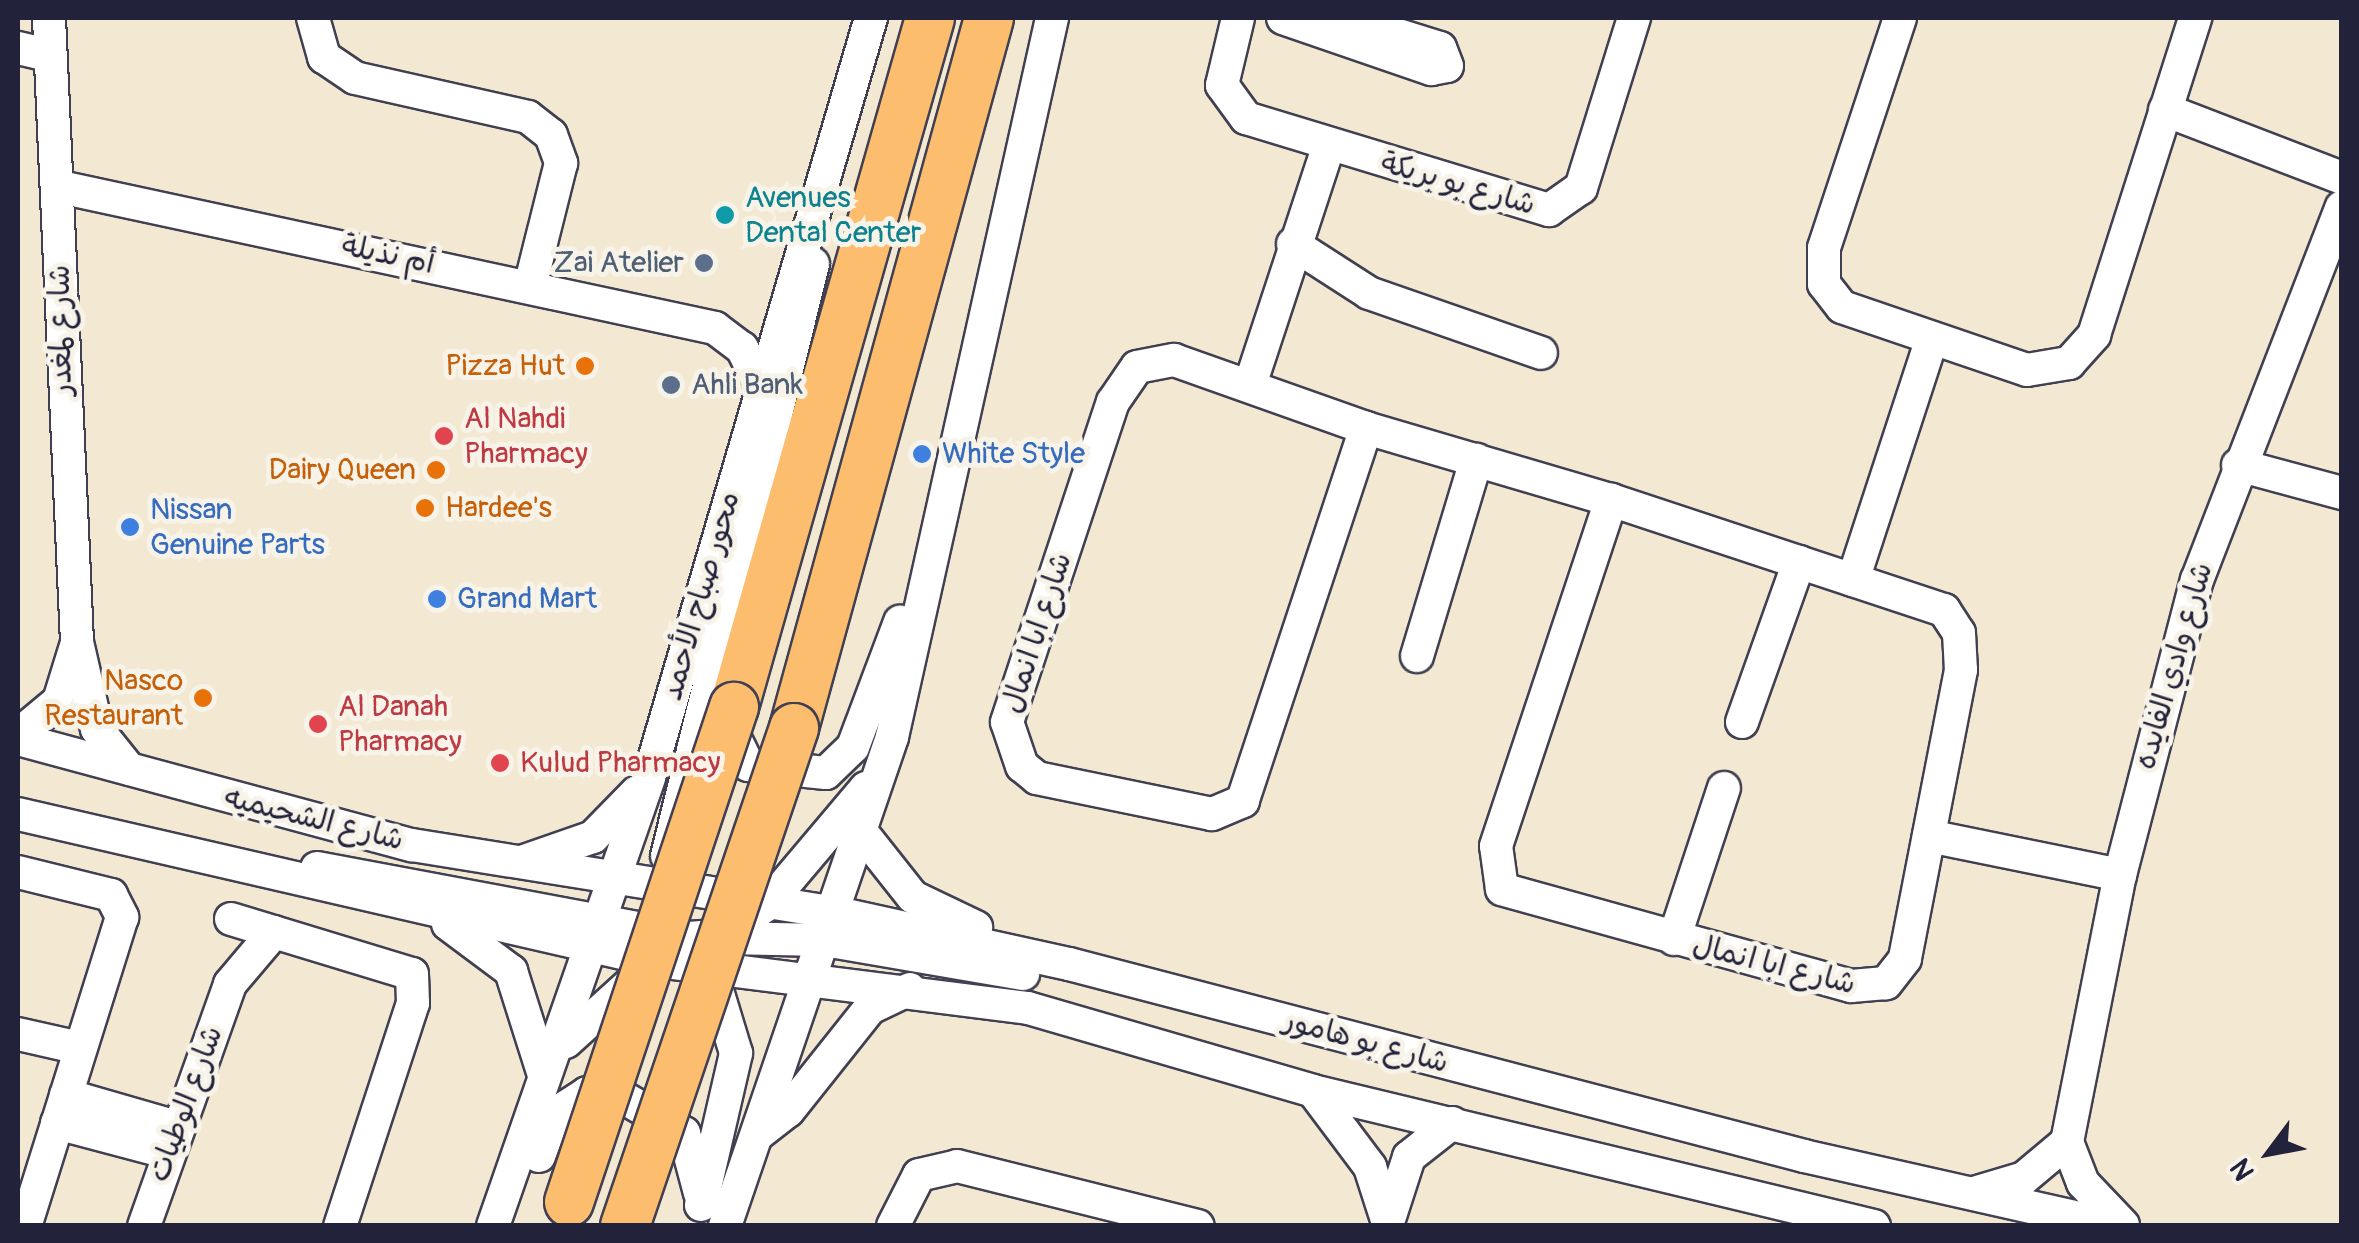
<!DOCTYPE html>
<meta charset="utf-8">
<style>
body{margin:0}
#map{position:relative;width:2359px;height:1243px;overflow:hidden;background:#f3e8d1;font-family:Pangolin,"Playpen Sans Arabic",sans-serif}
div>[style]{position:absolute}
.roads{filter:drop-shadow(2px 0 #414052) drop-shadow(-2px 0 #414052) drop-shadow(0 2px #414052) drop-shadow(0 -2px #414052)}
.minor>*{height:32px;margin:-16px;padding:0 16px;transform-origin:16px;border-radius:16px;background:#fff}
.highway>*{height:48px;margin:-24px;padding:0 24px;transform-origin:24px;border-radius:24px;background:#fcbd6f}
.bridges{filter:drop-shadow(2px 0 #414052) drop-shadow(-2px 0 #414052) drop-shadow(0 2px #414052) drop-shadow(0 -2px #414052)}
.highway-bridge>*{height:48px;margin:-24px;padding:0 24px;transform-origin:24px;border-radius:24px;background:#fcbd6f}
.dots>*{width:28px;height:28px;translate:-50% -50%;box-sizing:border-box;border:5px solid #f7f3e8;border-radius:50%}
span{translate:-50% -50%;white-space:nowrap;text-align:center;line-height:1.15;-webkit-text-stroke:10px #f7f3e8;paint-order:stroke}
.street-label{font-size:30px;color:#22223b}
.culture-label{font-size:30px;color:#0d838f}
.left{translate:0 -50%;text-align:left}
.service-label{font-size:30px;color:#4e5e75}
.right{translate:-100% -50%;text-align:right}
.food-label{font-size:30px;color:#c56008}
.health-label{font-size:30px;color:#be3a42}
.shop-label{font-size:30px;color:#366cbe}
.frame{position:absolute;inset:0;border:20px solid #22223b;pointer-events:none}
.north{position:absolute;left:2219px;top:1103px;width:100px;height:100px;-webkit-text-stroke:8px #f7f3e8;paint-order:stroke;rotate:238deg;font-size:28px;font-weight:700;line-height:40px;text-align:center;color:#22223b}
.north::after{content:'';display:block;margin:auto;width:35px;height:45px;background:#22223b;clip-path:polygon(50% 0,100% 100%,50% 72%,0 100%)}
</style>
<div id="map">
<div class="roads">
<div class="minor">
<div style="left:49px;top:18px;width:625px;rotate:87.43deg"></div>
<div style="left:77px;top:642px;width:89px;rotate:77.1deg"></div>
<div style="left:97px;top:729px;width:51px;rotate:51.3deg"></div>
<div style="left:313px;top:18px;width:41px;rotate:74.2deg"></div>
<div style="left:324px;top:57px;width:37px;rotate:34deg"></div>
<div style="left:355px;top:78px;width:177px;rotate:12.7deg"></div>
<div style="left:528px;top:117px;width:29px;rotate:38deg"></div>
<div style="left:551px;top:135px;width:30px;rotate:70deg"></div>
<div style="left:561px;top:163px;width:127px;rotate:104.1deg"></div>
<div style="left:1238px;top:18px;width:69px;rotate:103.4deg"></div>
<div style="left:1222px;top:85px;width:41px;rotate:54deg"></div>
<div style="left:1246px;top:118px;width:317px;rotate:16.9deg"></div>
<div style="left:1549px;top:210px;width:39px;rotate:-35deg"></div>
<div style="left:1581px;top:188px;width:178px;rotate:-72.7deg"></div>
<div style="left:1283px;top:18px;width:157px;rotate:19deg"></div>
<div style="left:1431px;top:69px;width:16px;rotate:-11deg"></div>
<div style="left:1447px;top:66px;width:19px;rotate:-111deg"></div>
<div style="left:1440px;top:48px;width:102px;rotate:-162.8deg"></div>
<div style="left:1900px;top:18px;width:242px;rotate:108.3deg"></div>
<div style="left:1824px;top:248px;width:36px;rotate:90deg"></div>
<div style="left:1824px;top:284px;width:29px;rotate:52deg"></div>
<div style="left:1842px;top:307px;width:195px;rotate:18.8deg"></div>
<div style="left:2027px;top:370px;width:43px;rotate:-9.5deg"></div>
<div style="left:2069px;top:363px;width:38px;rotate:-48deg"></div>
<div style="left:2094px;top:335px;width:333px;rotate:-72.3deg"></div>
<div style="left:18px;top:48px;width:32px;rotate:13deg"></div>
<div style="left:2165px;top:110px;width:190px;rotate:21deg"></div>
<div style="left:60px;top:187px;width:670px;rotate:12.15deg"></div>
<div style="left:715px;top:328px;width:34px;rotate:37deg"></div>
<div style="left:742px;top:348px;width:40px;rotate:63.4deg"></div>
<div style="left:1293px;top:244px;width:90px;rotate:32.8deg"></div>
<div style="left:1369px;top:293px;width:182px;rotate:19.2deg"></div>
<div style="left:1250px;top:385px;width:253px;rotate:-71.8deg"></div>
<div style="left:1366px;top:428px;width:393px;rotate:108.3deg"></div>
<div style="left:1243px;top:801px;width:34px;rotate:157deg"></div>
<div style="left:1212px;top:814px;width:179px;rotate:-168.4deg"></div>
<div style="left:1037px;top:778px;width:19px;rotate:-141deg"></div>
<div style="left:1022px;top:766px;width:46px;rotate:-108.8deg"></div>
<div style="left:1007px;top:722px;width:337px;rotate:-71.7deg"></div>
<div style="left:1113px;top:402px;width:42px;rotate:-55.6deg"></div>
<div style="left:1137px;top:367px;width:38px;rotate:-11deg"></div>
<div style="left:1174px;top:360px;width:204px;rotate:19.5deg"></div>
<div style="left:1366px;top:428px;width:255px;rotate:16.4deg"></div>
<div style="left:1611px;top:500px;width:351px;rotate:18.3deg"></div>
<div style="left:1944px;top:610px;width:27px;rotate:57deg"></div>
<div style="left:1959px;top:633px;width:37px;rotate:87deg"></div>
<div style="left:1961px;top:670px;width:294px;rotate:101deg"></div>
<div style="left:1905px;top:959px;width:31px;rotate:128deg"></div>
<div style="left:1886px;top:983px;width:35px;rotate:175deg"></div>
<div style="left:1851px;top:986px;width:362px;rotate:-164.5deg"></div>
<div style="left:1502px;top:889px;width:43px;rotate:-97.9deg"></div>
<div style="left:1496px;top:846px;width:365px;rotate:-71.6deg"></div>
<div style="left:2238px;top:465px;width:108px;rotate:15.1deg"></div>
<div style="left:1853px;top:580px;width:254px;rotate:-71.9deg"></div>
<div style="left:1417px;top:656px;width:205px;rotate:-73.2deg"></div>
<div style="left:725px;top:718px;width:52px;rotate:63.9deg"></div>
<div style="left:748px;top:765px;width:78px;rotate:5.9deg"></div>
<div style="left:826px;top:773px;width:37px;rotate:-44deg"></div>
<div style="left:853px;top:747px;width:134px;rotate:-69.4deg"></div>
<div style="left:1742px;top:722px;width:170px;rotate:-70.4deg"></div>
<div style="left:18px;top:735px;width:53px;rotate:-39.7deg"></div>
<div style="left:59px;top:701px;width:58px;rotate:-72.8deg"></div>
<div style="left:18px;top:739px;width:408px;rotate:15.1deg"></div>
<div style="left:412px;top:845px;width:425px;rotate:9.1deg"></div>
<div style="left:832px;top:912px;width:243px;rotate:12.4deg"></div>
<div style="left:1069px;top:964px;width:760px;rotate:14.64deg"></div>
<div style="left:1804px;top:1156px;width:318px;rotate:12.7deg"></div>
<div style="left:18px;top:814px;width:655px;rotate:12.97deg"></div>
<div style="left:656px;top:961px;width:375px;rotate:7.2deg"></div>
<div style="left:1028px;top:1008px;width:297px;rotate:16.2deg"></div>
<div style="left:1313px;top:1091px;width:577px;rotate:13.53deg"></div>
<div style="left:863px;top:834px;width:80px;rotate:51.6deg"></div>
<div style="left:913px;top:897px;width:70px;rotate:25.5deg"></div>
<div style="left:1929px;top:836px;width:195px;rotate:11.5deg"></div>
<div style="left:667px;top:856px;width:610px;rotate:-76.15deg"></div>
<div style="left:524px;top:861px;width:73px;rotate:-19.2deg"></div>
<div style="left:593px;top:837px;width:63px;rotate:-45.6deg"></div>
<div style="left:317px;top:868px;width:380px;rotate:10.6deg"></div>
<div style="left:690px;top:938px;width:32px;rotate:-5deg"></div>
<div style="left:722px;top:935px;width:55px;rotate:-34deg"></div>
<div style="left:768px;top:904px;width:152px;rotate:-49.8deg"></div>
<div style="left:18px;top:872px;width:96px;rotate:13.9deg"></div>
<div style="left:111px;top:895px;width:25px;rotate:63deg"></div>
<div style="left:122px;top:917px;width:324px;rotate:107.4deg"></div>
<div style="left:231px;top:919px;width:189px;rotate:16.9deg"></div>
<div style="left:412px;top:974px;width:29px;rotate:88deg"></div>
<div style="left:413px;top:1003px;width:235px;rotate:108.1deg"></div>
<div style="left:448px;top:924px;width:79px;rotate:36.7deg"></div>
<div style="left:511px;top:971px;width:106px;rotate:72.4deg"></div>
<div style="left:725px;top:938px;width:99px;rotate:1.2deg"></div>
<div style="left:824px;top:940px;width:202px;rotate:9.7deg"></div>
<div style="left:1674px;top:939px;width:159px;rotate:-71.7deg"></div>
<div style="left:18px;top:1034px;width:64px;rotate:12.7deg"></div>
<div style="left:566px;top:1042px;width:115px;rotate:-42.2deg"></div>
<div style="left:1313px;top:1091px;width:95px;rotate:53.1deg"></div>
<div style="left:1370px;top:1167px;width:59px;rotate:72.2deg"></div>
<div style="left:66px;top:1095px;width:111px;rotate:16.2deg"></div>
<div style="left:57px;top:1123px;width:113px;rotate:14.9deg"></div>
<div style="left:757px;top:1135px;width:39px;rotate:-38deg"></div>
<div style="left:788px;top:1111px;width:132px;rotate:-51.5deg"></div>
<div style="left:870px;top:1008px;width:44px;rotate:-25.4deg"></div>
<div style="left:539px;top:1156px;width:45px;rotate:-69.1deg"></div>
<div style="left:555px;top:1114px;width:38px;rotate:-33deg"></div>
<div style="left:587px;top:1093px;width:27px;rotate:-2deg"></div>
<div style="left:614px;top:1092px;width:81px;rotate:30.4deg"></div>
<div style="left:684px;top:1133px;width:62px;rotate:75.1deg"></div>
<div style="left:1977px;top:1192px;width:49px;rotate:-16.6deg"></div>
<div style="left:2024px;top:1178px;width:56px;rotate:-39.9deg"></div>
<div style="left:701px;top:1205px;width:156px;rotate:-77deg"></div>
<div style="left:736px;top:1053px;width:93px;rotate:-106.9deg"></div>
<div style="left:1390px;top:1216px;width:62px;rotate:-72.1deg"></div>
<div style="left:1409px;top:1157px;width:55px;rotate:-38.3deg"></div>
<div style="left:2123px;top:1225px;width:58px;rotate:-133.6deg"></div>
<div style="left:2083px;top:1183px;width:44px;rotate:-111.3deg"></div>
<div style="left:2067px;top:1142px;width:272px;rotate:-78.8deg"></div>
<div style="left:2120px;top:875px;width:305px;rotate:-75.4deg"></div>
<div style="left:2197px;top:580px;width:400px;rotate:-68.8deg"></div>
<div style="left:144px;top:1226px;width:257px;rotate:-70.4deg"></div>
<div style="left:230px;top:984px;width:68px;rotate:-49.8deg"></div>
<div style="left:493px;top:1226px;width:475px;rotate:-70.8deg"></div>
<div style="left:649px;top:777px;width:791px;rotate:-73.7deg"></div>
<div style="left:725px;top:1226px;width:517px;rotate:-71.14deg"></div>
<div style="left:892px;top:737px;width:737px;rotate:-77.45deg"></div>
<div style="left:893px;top:1226px;width:57px;rotate:-63deg"></div>
<div style="left:919px;top:1175px;width:39px;rotate:-13deg"></div>
<div style="left:957px;top:1166px;width:248px;rotate:14deg"></div>
</div>
<div class="highway">
<div style="left:734px;top:707px;width:716px;rotate:-74.12deg"></div>
<div style="left:794px;top:728px;width:736px;rotate:-74.64deg"></div>
</div>
</div>
<div class="bridges">
<div class="highway-bridge">
<div style="left:569px;top:1202px;width:522px;rotate:-71.57deg"></div>
<div style="left:625px;top:1226px;width:526px;rotate:-71.25deg"></div>
</div>
</div>
<div class="dots">
<div style="left:725px;top:215px;background:#0f9aa8"></div>
<div style="left:704px;top:263px;background:#5c6f8a"></div>
<div style="left:585px;top:366px;background:#e8710a"></div>
<div style="left:671px;top:385px;background:#5c6f8a"></div>
<div style="left:444px;top:436px;background:#e0444e"></div>
<div style="left:922px;top:454px;background:#3f7fe0"></div>
<div style="left:436px;top:470px;background:#e8710a"></div>
<div style="left:425px;top:508px;background:#e8710a"></div>
<div style="left:130px;top:527px;background:#3f7fe0"></div>
<div style="left:437px;top:599px;background:#3f7fe0"></div>
<div style="left:203px;top:698px;background:#e8710a"></div>
<div style="left:318px;top:724px;background:#e0444e"></div>
<div style="left:500px;top:763px;background:#e0444e"></div>
</div>
<div class="street-label">
<span style="left:1458px;top:184px;rotate:16deg">شارع بو بريكة</span>
<span style="left:388px;top:255px;rotate:12deg">أم نذيلة</span>
<span style="left:61px;top:330px;rotate:-91deg">شارع لمغدر</span>
<span style="left:701px;top:596px;rotate:-74deg">محور صباح الأحمد</span>
<span style="left:1037px;top:633px;rotate:-72deg">شارع ابا انمال</span>
<span style="left:2174px;top:666px;rotate:-74deg">شارع وادي الفايده</span>
<span style="left:314px;top:819px;rotate:14deg">شارع الشحيميه</span>
<span style="left:1774px;top:965px;rotate:14deg">شارع ابا انمال</span>
<span style="left:1366px;top:1042px;rotate:15deg">شارع بو هامور</span>
<span style="left:186px;top:1104px;rotate:-70deg">شارع الوطيات</span>
</div>
<div class="culture-label">
<span class="left" style="left:745px;top:215px">Avenues<br>Dental Center</span>
</div>
<div class="service-label">
<span class="right" style="left:684px;top:263px">Zai Atelier</span>
<span class="left" style="left:691px;top:385px">Ahli Bank</span>
</div>
<div class="food-label">
<span class="right" style="left:565px;top:366px">Pizza Hut</span>
<span class="right" style="left:416px;top:470px">Dairy Queen</span>
<span class="left" style="left:445px;top:508px">Hardee's</span>
<span class="right" style="left:183px;top:698px">Nasco<br>Restaurant</span>
</div>
<div class="health-label">
<span class="left" style="left:464px;top:436px">Al Nahdi<br>Pharmacy</span>
<span class="left" style="left:338px;top:724px">Al Danah<br>Pharmacy</span>
<span class="left" style="left:520px;top:763px">Kulud Pharmacy</span>
</div>
<div class="shop-label">
<span class="left" style="left:942px;top:454px">White Style</span>
<span class="left" style="left:150px;top:527px">Nissan<br>Genuine Parts</span>
<span class="left" style="left:457px;top:599px">Grand Mart</span>
</div>
<div class="frame"></div>
<div class="north">N</div>
</div>
